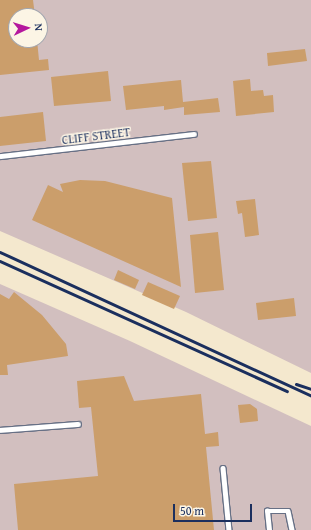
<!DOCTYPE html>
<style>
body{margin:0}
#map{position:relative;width:311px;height:530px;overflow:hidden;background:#f4e8ce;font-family:"Gentium Book Plus",serif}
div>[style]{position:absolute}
.industrial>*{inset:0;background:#d2bfbf}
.building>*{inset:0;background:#cb9e6b}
.roads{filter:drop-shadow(1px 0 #677085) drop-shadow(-1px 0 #677085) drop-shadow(0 1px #677085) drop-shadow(0 -1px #677085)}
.lane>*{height:4.5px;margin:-2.25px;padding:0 2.25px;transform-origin:2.25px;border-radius:2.25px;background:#fff}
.rail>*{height:3px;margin:-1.5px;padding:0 1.5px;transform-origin:1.5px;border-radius:1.5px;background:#1b2f5e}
span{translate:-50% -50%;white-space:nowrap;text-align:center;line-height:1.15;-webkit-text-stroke:3px #fcf5e5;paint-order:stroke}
.street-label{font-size:12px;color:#1b2f5e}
.north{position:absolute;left:8px;top:8px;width:40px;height:40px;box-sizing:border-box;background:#fcf5e5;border:1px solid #a2a6af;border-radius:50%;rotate:86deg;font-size:11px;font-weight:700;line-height:16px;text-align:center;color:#1b2f5e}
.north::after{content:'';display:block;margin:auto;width:14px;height:18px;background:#b5179e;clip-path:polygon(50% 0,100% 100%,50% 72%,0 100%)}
.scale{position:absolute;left:173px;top:504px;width:79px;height:18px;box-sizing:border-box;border:2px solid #1b2f5e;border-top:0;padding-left:5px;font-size:12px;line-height:14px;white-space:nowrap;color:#1b2f5e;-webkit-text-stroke:3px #fcf5e5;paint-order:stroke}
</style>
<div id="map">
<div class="industrial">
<div style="clip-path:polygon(evenodd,0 0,311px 0,311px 373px,186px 312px,0 231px,0 0,16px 16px,40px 16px,40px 40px,16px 40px,16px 16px)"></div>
<div style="clip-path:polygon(0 284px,130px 341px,311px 426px,311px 530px,0 530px)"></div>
</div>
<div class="building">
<div style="clip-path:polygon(0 0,33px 0,35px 16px,16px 16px,16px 40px,37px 40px,39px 60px,48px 59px,49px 70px,0 75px)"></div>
<div style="clip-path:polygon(305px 49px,307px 61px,268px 66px,267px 53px)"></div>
<div style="clip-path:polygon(108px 71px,111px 101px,54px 106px,51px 77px)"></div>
<div style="clip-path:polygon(250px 79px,251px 91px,263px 90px,264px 96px,273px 95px,274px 112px,236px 116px,233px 81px)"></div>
<div style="clip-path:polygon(181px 80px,183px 102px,218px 98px,220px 112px,184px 115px,184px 107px,164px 110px,164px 106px,126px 110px,123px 86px)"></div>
<div style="clip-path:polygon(43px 112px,46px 141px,0 146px,0 117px)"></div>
<div style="clip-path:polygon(211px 161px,217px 218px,188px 221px,182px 163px)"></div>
<div style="clip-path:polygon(80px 180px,105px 181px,172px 198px,181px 287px,32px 220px,48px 185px,63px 192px,60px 184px)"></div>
<div style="clip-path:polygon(255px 199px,259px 235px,245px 237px,242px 213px,238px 214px,236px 201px)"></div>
<div style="clip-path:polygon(218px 232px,224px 290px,195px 293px,190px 235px)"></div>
<div style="clip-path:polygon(118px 270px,139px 280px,135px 289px,114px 280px)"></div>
<div style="clip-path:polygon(148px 282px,180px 296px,174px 309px,142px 295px)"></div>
<div style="clip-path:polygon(14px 292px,42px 315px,66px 344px,68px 356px,7px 365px,8px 375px,0 375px,0 294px,9px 299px)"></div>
<div style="clip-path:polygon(294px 298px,296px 316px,258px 320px,256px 303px)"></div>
<div style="clip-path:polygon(124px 376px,134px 401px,201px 394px,205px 434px,218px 432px,219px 446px,206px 447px,214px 530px,18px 530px,14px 484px,98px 476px,91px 407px,79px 408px,77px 381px)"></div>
<div style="clip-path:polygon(250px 404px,257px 409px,258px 421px,240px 423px,238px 405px)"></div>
</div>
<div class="roads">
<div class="lane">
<div style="left:0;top:156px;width:195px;rotate:-6.5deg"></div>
<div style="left:0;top:430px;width:78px;rotate:-4.4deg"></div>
<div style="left:223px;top:468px;width:62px;rotate:84.5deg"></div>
<div style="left:269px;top:530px;width:19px;rotate:-96deg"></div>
<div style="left:267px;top:511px;width:21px"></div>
<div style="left:288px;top:511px;width:19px;rotate:78deg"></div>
</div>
</div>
<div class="rail">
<div style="left:0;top:252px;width:343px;rotate:24.8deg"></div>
<div style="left:0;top:261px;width:315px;rotate:24.4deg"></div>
<div style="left:296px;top:384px;width:16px;rotate:18deg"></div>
</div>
<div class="street-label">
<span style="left:96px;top:136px;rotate:-7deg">CLIFF STREET</span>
</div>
<div class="north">N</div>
<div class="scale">50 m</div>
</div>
